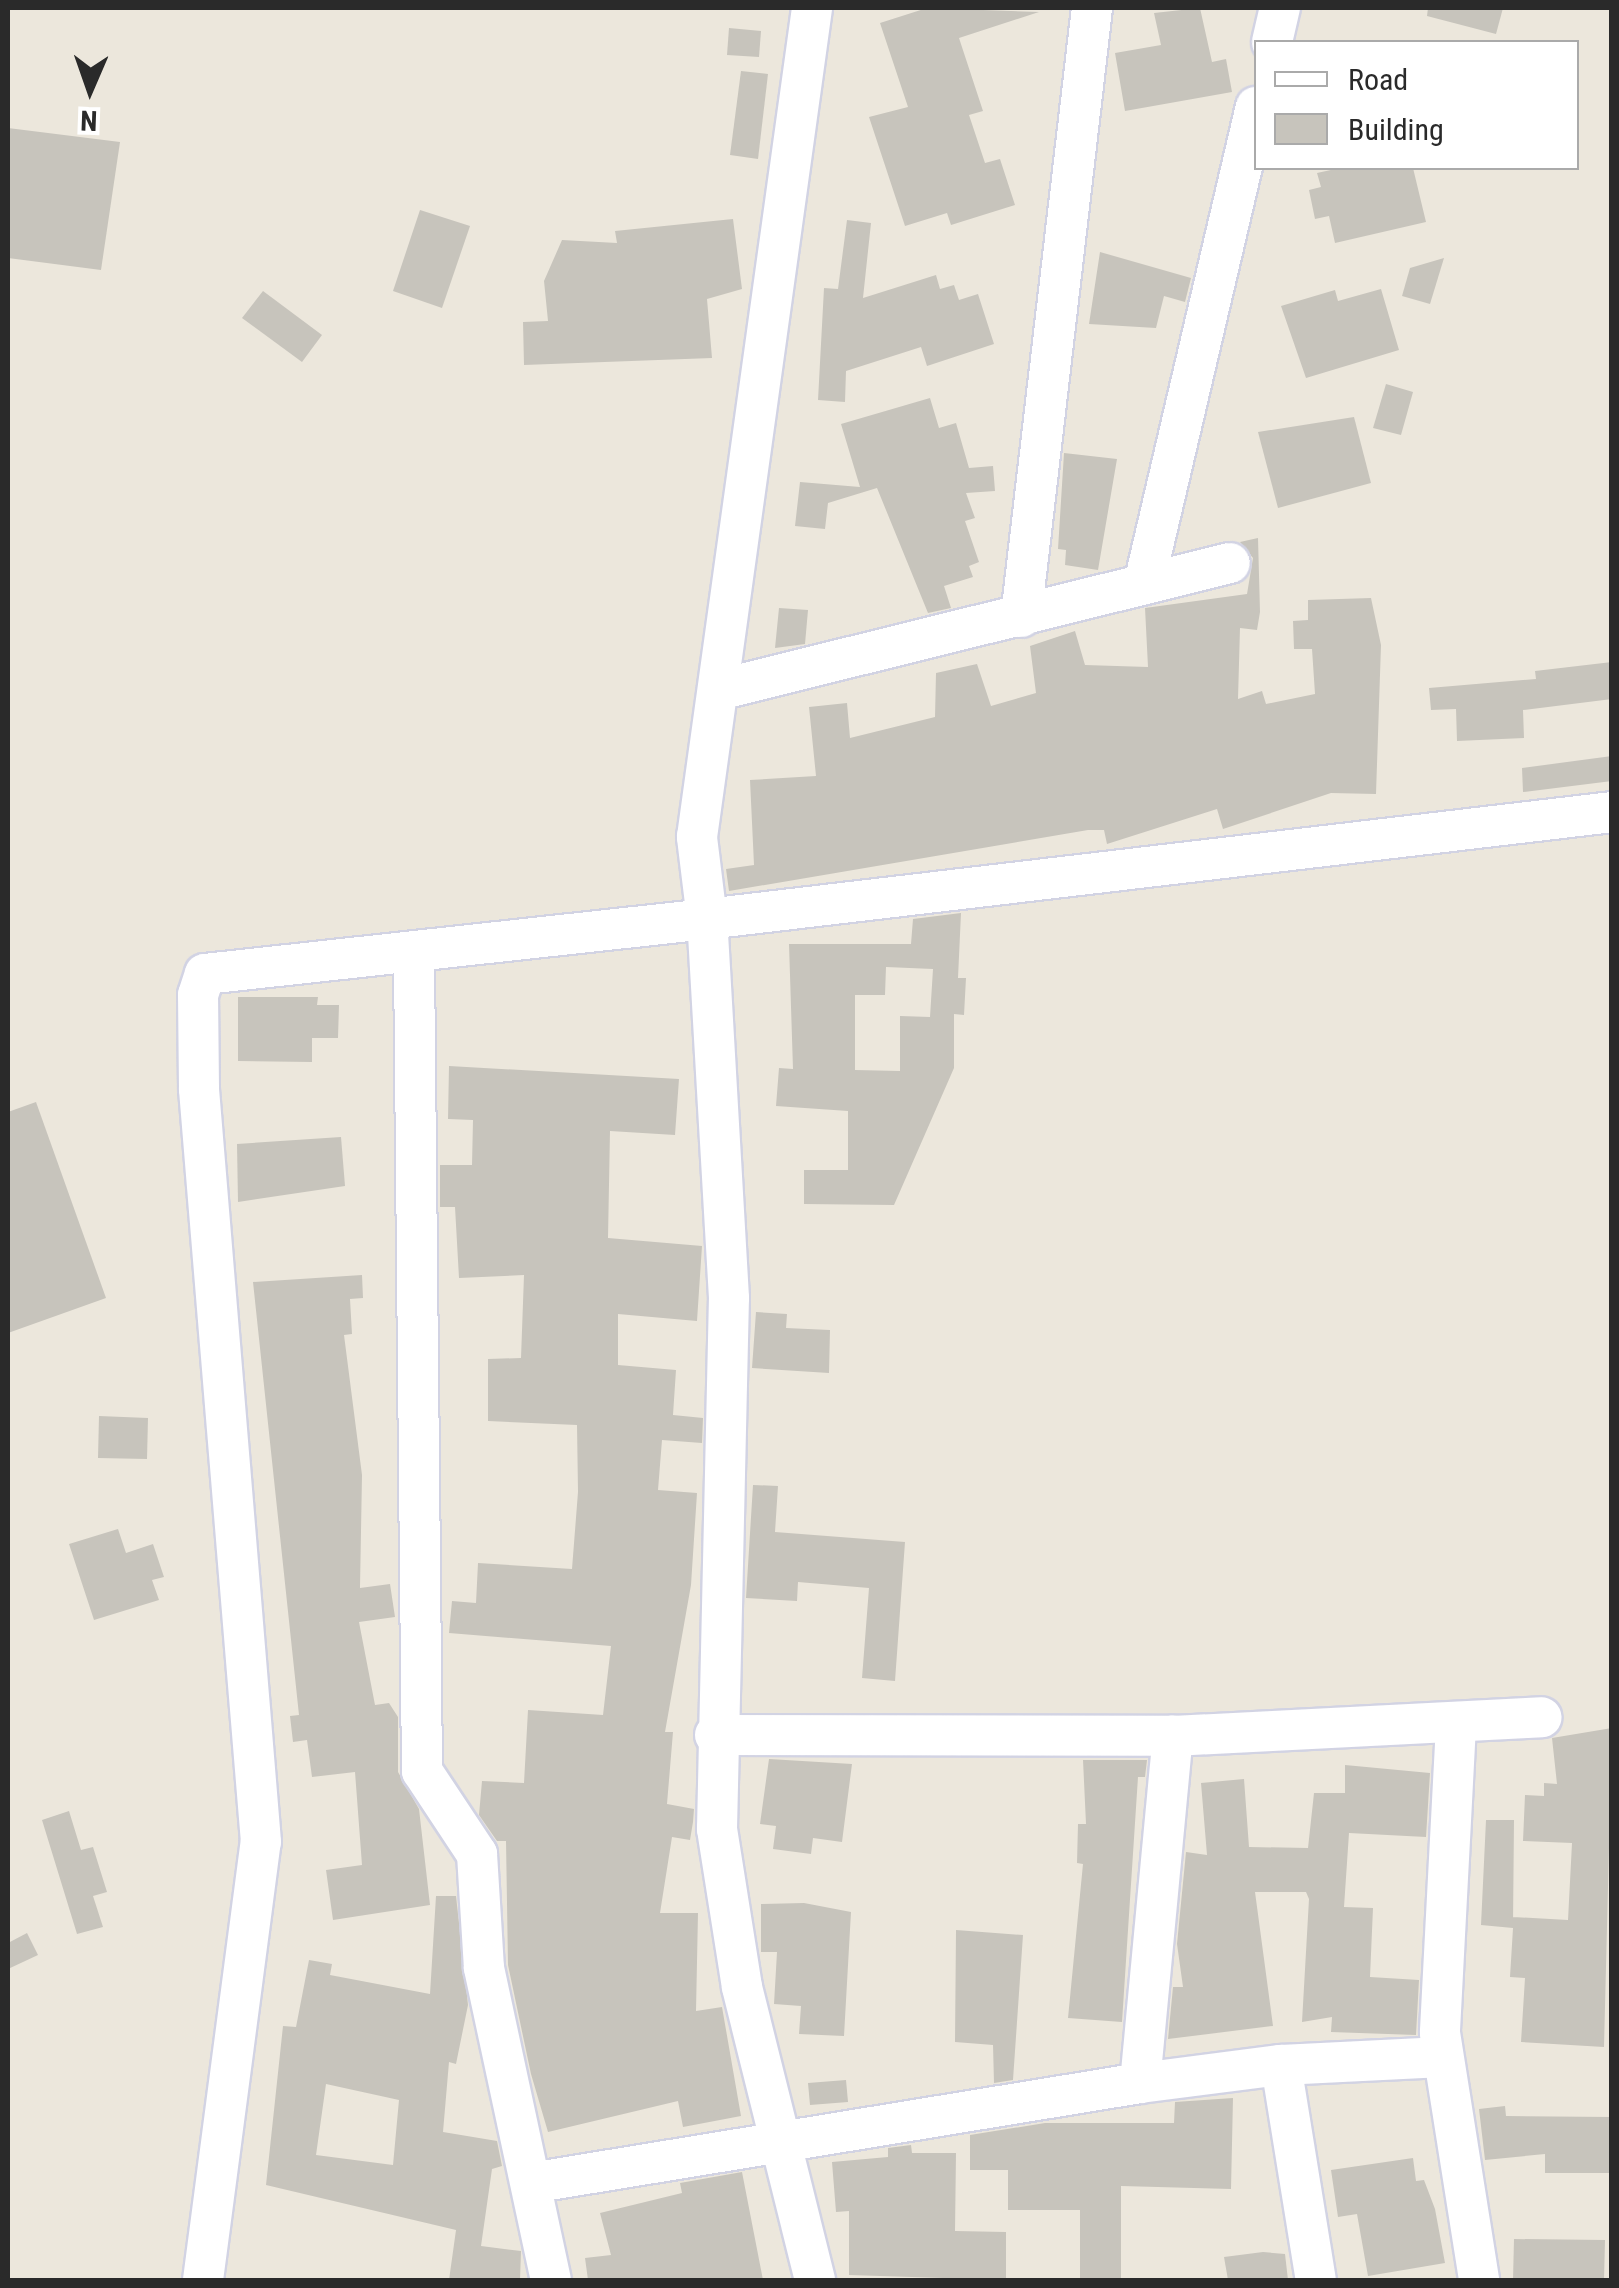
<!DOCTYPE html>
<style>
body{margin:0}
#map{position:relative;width:1619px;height:2288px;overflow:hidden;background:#ece7dc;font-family:"Roboto Condensed",sans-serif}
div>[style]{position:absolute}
.building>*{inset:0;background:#c7c4bc}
.roads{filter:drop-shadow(2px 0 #d2d3e3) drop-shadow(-2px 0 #d2d3e3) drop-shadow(0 2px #d2d3e3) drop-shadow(0 -2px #d2d3e3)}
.minor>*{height:40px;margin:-20px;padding:0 20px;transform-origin:20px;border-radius:20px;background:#fff}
span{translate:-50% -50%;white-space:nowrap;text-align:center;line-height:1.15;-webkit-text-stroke:10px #fff;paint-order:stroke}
.frame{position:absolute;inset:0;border:10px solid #2a2a2a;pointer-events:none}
.legend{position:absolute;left:1254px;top:40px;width:325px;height:130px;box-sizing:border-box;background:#fff;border:2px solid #aaa;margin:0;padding:12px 18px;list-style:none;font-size:30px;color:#2a2a2a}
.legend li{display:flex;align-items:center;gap:20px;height:50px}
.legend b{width:50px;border:2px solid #aaa}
.north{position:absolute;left:40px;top:40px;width:100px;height:100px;-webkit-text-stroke:8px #fff;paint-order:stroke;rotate:182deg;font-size:28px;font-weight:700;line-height:40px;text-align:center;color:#2a2a2a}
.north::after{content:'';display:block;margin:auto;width:35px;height:45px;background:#2a2a2a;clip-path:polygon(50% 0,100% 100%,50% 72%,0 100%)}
</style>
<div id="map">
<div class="building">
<div style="clip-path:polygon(927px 8px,1039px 12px,959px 38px,983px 111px,969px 115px,985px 163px,1000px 159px,1015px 205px,951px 225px,947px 213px,905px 226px,869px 117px,908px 107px,880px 23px)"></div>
<div style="clip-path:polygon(1200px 8px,1212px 62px,1226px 59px,1232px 92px,1125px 111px,1115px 53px,1161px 45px,1154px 13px)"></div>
<div style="clip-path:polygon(1428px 8px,1503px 8px,1496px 34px,1427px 16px)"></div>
<div style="clip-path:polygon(729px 28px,761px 31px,759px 57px,727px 55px)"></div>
<div style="clip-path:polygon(741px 71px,768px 74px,758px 159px,730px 155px)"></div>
<div style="clip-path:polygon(8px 128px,120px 142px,101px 270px,8px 258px)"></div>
<div style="clip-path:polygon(1340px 168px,1413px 168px,1426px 222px,1335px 243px,1329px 216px,1315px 219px,1309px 190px,1321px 187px,1317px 173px)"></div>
<div style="clip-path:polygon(420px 210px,470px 226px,442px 308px,393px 291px)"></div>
<div style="clip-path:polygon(733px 219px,742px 289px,707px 299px,712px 358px,524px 365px,523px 322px,548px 321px,544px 281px,562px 240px,617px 243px,615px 231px)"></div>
<div style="clip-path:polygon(847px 220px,871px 223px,863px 298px,936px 275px,940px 289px,954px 285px,959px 300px,978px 294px,994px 344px,927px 366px,921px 347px,846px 371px,845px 402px,818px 400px,824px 288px,838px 289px)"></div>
<div style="clip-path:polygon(1100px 252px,1191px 278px,1185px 302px,1164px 296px,1156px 328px,1089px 324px)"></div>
<div style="clip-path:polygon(1444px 258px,1430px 304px,1402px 296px,1410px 268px)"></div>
<div style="clip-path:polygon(1381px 289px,1399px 350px,1306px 378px,1281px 306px,1335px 290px,1338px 301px)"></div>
<div style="clip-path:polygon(263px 291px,322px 335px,302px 362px,242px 318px)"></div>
<div style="clip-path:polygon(1386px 384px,1413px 392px,1401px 435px,1373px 428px)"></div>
<div style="clip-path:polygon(930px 398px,939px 428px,956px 423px,969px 468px,993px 466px,995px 491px,966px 493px,975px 518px,965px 521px,979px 562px,969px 566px,973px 577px,944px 586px,951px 608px,928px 613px,877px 488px,828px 503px,825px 529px,795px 526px,800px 482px,860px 487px,841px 424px)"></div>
<div style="clip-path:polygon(1354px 417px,1371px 483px,1278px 508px,1258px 432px)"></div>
<div style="clip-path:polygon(1064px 453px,1117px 459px,1098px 570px,1065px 565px,1066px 550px,1058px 549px)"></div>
<div style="clip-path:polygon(1258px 538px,1260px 612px,1257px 630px,1240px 628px,1238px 699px,1262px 691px,1266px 704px,1315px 694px,1312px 649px,1294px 649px,1293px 621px,1308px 620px,1308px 600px,1371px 598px,1381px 645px,1376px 794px,1331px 793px,1223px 829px,1217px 809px,1107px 844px,1104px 830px,1088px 830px,729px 891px,726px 869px,754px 865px,750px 780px,816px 776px,809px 707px,847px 703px,850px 738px,935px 717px,936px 673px,977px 664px,991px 706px,1036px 693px,1030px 646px,1075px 631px,1085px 665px,1148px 667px,1145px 608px,1247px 594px,1253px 558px,1240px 542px)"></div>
<div style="clip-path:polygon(779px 608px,808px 610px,805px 644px,775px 648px)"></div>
<div style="clip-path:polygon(1612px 662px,1612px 699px,1523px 710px,1524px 738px,1457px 741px,1456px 709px,1431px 710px,1429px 688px,1536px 679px,1535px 671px)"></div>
<div style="clip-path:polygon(1612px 756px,1612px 781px,1523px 792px,1522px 768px)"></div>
<div style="clip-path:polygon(evenodd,961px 913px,958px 978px,966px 978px,964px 1015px,954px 1014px,954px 1068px,894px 1205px,804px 1204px,804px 1170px,848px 1170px,848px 1111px,776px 1106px,779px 1068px,793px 1069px,789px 944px,911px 944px,913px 919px,961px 913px,886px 967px,933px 969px,930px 1017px,900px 1016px,900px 1071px,855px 1070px,855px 995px,885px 995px,886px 967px)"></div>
<div style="clip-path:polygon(238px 997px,318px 997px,317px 1005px,339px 1005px,338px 1038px,312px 1038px,312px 1062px,238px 1061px)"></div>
<div style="clip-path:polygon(449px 1066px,679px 1079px,675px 1135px,610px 1131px,608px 1238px,702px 1246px,697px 1321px,618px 1314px,618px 1365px,676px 1370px,673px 1415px,703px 1418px,702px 1443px,662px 1440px,658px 1490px,697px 1493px,691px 1585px,665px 1732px,673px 1732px,667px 1804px,694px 1809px,693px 1822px,690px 1840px,672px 1837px,660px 1913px,698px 1913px,696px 2011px,722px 2007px,741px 2116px,683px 2127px,678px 2101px,548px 2132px,531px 2074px,508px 1965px,506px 1841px,497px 1841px,479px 1815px,482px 1781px,524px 1783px,528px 1710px,603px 1715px,611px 1646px,449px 1633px,452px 1601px,476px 1603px,478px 1563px,572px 1569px,578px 1492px,577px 1425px,488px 1421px,488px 1359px,521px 1358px,524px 1275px,459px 1278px,455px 1207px,440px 1207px,440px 1165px,472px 1165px,473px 1120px,448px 1119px)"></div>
<div style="clip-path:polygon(36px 1102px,106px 1298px,8px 1333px,8px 1112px)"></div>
<div style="clip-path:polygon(341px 1137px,345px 1186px,238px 1202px,237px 1144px)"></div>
<div style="clip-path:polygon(362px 1275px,363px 1298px,350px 1299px,352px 1334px,344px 1335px,362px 1475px,360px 1588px,390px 1584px,395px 1617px,359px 1622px,375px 1705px,389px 1703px,398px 1717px,398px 1772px,419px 1809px,430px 1905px,333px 1920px,326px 1870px,362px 1865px,355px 1772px,312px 1777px,307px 1740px,293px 1742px,290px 1716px,299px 1715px,253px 1282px)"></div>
<div style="clip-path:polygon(756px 1312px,787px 1314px,786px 1328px,830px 1330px,829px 1373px,752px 1368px)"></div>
<div style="clip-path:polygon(99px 1416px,148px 1418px,147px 1459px,98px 1458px)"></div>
<div style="clip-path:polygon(753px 1485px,778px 1486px,775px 1532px,905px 1542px,895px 1681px,862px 1678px,869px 1588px,798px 1582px,797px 1601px,746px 1598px)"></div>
<div style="clip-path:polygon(118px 1529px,126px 1553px,153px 1544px,164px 1577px,152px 1580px,159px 1600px,94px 1620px,69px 1544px)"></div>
<div style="clip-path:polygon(1612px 1728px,1604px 2047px,1521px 2042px,1525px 1978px,1510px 1977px,1513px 1928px,1481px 1925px,1486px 1820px,1514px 1820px,1513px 1924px,1513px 1917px,1568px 1920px,1572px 1843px,1523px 1841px,1525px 1795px,1544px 1796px,1544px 1783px,1557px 1784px,1552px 1738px)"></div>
<div style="clip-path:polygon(769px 1759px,852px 1764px,842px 1842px,813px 1838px,811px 1854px,773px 1849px,776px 1826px,760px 1824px)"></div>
<div style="clip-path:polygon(1083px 1760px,1147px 1760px,1145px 1777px,1138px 1777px,1122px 2022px,1068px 2018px,1083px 1864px,1077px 1863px,1078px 1824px,1086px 1824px)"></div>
<div style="clip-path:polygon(1345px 1765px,1430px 1773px,1426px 1837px,1349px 1833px,1344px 1907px,1373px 1908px,1370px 1977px,1419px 1980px,1416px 2035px,1331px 2032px,1332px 2017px,1302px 2022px,1309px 1899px,1306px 1892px,1255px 1892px,1273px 2026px,1168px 2039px,1173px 1987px,1183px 1987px,1177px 1944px,1186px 1852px,1207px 1855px,1201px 1783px,1244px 1779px,1249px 1847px,1308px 1848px,1314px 1793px,1345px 1793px)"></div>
<div style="clip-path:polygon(69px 1811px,81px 1850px,93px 1847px,107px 1892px,93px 1896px,103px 1927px,77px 1934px,42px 1820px)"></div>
<div style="clip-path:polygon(evenodd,436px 1896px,456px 1896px,468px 2005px,456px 2064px,449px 2062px,443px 2132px,497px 2141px,502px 2166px,492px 2169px,481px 2246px,521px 2251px,520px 2280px,449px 2280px,456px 2230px,266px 2185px,283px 2026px,296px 2027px,309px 1960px,332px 1964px,330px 1975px,430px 1994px,436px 1896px,326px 2084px,399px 2100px,393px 2165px,316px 2155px,326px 2084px)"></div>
<div style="clip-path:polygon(804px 1903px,851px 1912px,844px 2036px,799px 2034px,801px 2006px,774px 2004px,777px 1952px,761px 1952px,761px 1904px)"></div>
<div style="clip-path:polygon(956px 1930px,1023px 1935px,1013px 2080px,994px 2083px,993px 2045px,955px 2042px)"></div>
<div style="clip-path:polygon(27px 1933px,38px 1955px,8px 1969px,8px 1943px)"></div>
<div style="clip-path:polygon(846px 2080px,848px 2102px,810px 2105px,808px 2083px)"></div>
<div style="clip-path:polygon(1233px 2098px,1231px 2189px,1121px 2186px,1121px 2280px,1080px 2280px,1080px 2210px,1008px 2210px,1008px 2170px,970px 2170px,970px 2135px,1045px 2123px,1174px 2123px,1175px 2102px)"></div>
<div style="clip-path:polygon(1505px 2106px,1506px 2116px,1612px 2117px,1612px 2173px,1545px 2173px,1545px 2154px,1485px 2160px,1479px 2109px)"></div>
<div style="clip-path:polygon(911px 2145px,912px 2153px,956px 2153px,955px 2231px,1006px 2232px,1006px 2280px,849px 2275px,849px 2211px,836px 2212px,832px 2162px,888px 2157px,888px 2148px)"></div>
<div style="clip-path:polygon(1413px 2158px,1416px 2181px,1424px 2180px,1435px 2209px,1445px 2263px,1368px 2276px,1357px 2214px,1338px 2217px,1331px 2170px)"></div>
<div style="clip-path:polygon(742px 2172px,763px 2280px,588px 2280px,585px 2258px,611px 2255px,600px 2213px,682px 2193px,680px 2183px)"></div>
<div style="clip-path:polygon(1514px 2239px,1605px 2240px,1604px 2280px,1513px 2280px)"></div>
<div style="clip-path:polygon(1263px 2252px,1285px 2254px,1288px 2280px,1228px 2280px,1224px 2257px)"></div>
</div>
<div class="roads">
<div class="minor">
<div style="left:1272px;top:42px;width:35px;rotate:-77deg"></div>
<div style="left:1144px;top:584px;width:490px;rotate:-76.8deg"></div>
<div style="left:1021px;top:617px;width:613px;rotate:-83.35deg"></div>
<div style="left:722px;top:689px;width:523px;rotate:-13.93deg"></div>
<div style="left:414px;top:957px;width:814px;rotate:89.44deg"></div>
<div style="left:422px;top:1771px;width:100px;rotate:56.5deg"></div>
<div style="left:477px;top:1854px;width:114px;rotate:86.5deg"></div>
<div style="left:484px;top:1968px;width:319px;rotate:77.9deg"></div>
<div style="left:1456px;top:1725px;width:308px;rotate:93deg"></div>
<div style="left:1440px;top:2033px;width:250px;rotate:81deg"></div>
<div style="left:715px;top:1735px;width:458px;rotate:0.1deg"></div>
<div style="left:1173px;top:1736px;width:369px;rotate:-2.9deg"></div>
<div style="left:1281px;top:2065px;width:218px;rotate:80.8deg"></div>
<div style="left:1140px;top:2083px;width:349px;rotate:-84.6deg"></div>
<div style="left:531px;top:2183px;width:617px;rotate:-9.32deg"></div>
<div style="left:1140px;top:2083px;width:142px;rotate:-7.3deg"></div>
<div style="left:1281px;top:2065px;width:162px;rotate:-2.8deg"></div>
<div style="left:203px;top:2280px;width:442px;rotate:-82.5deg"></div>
<div style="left:261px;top:1842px;width:756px;rotate:-94.71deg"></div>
<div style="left:199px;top:1089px;width:94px;rotate:-90.6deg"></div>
<div style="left:198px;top:995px;width:22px;rotate:-72deg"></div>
<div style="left:205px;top:974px;width:505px;rotate:-6.25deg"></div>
<div style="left:707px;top:919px;width:83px;rotate:-97deg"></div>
<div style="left:697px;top:837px;width:837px;rotate:-82.1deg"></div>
<div style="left:815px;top:2280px;width:302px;rotate:-104deg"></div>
<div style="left:742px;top:1987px;width:160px;rotate:-99deg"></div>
<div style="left:717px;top:1829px;width:531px;rotate:-88.71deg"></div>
<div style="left:729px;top:1298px;width:380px;rotate:-93.3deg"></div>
<div style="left:707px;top:919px;width:911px;rotate:-6.74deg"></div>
</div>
</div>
<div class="frame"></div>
<ul class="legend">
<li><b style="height:12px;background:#fff"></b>Road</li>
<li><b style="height:28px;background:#c7c4bc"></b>Building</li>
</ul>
<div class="north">N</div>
</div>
